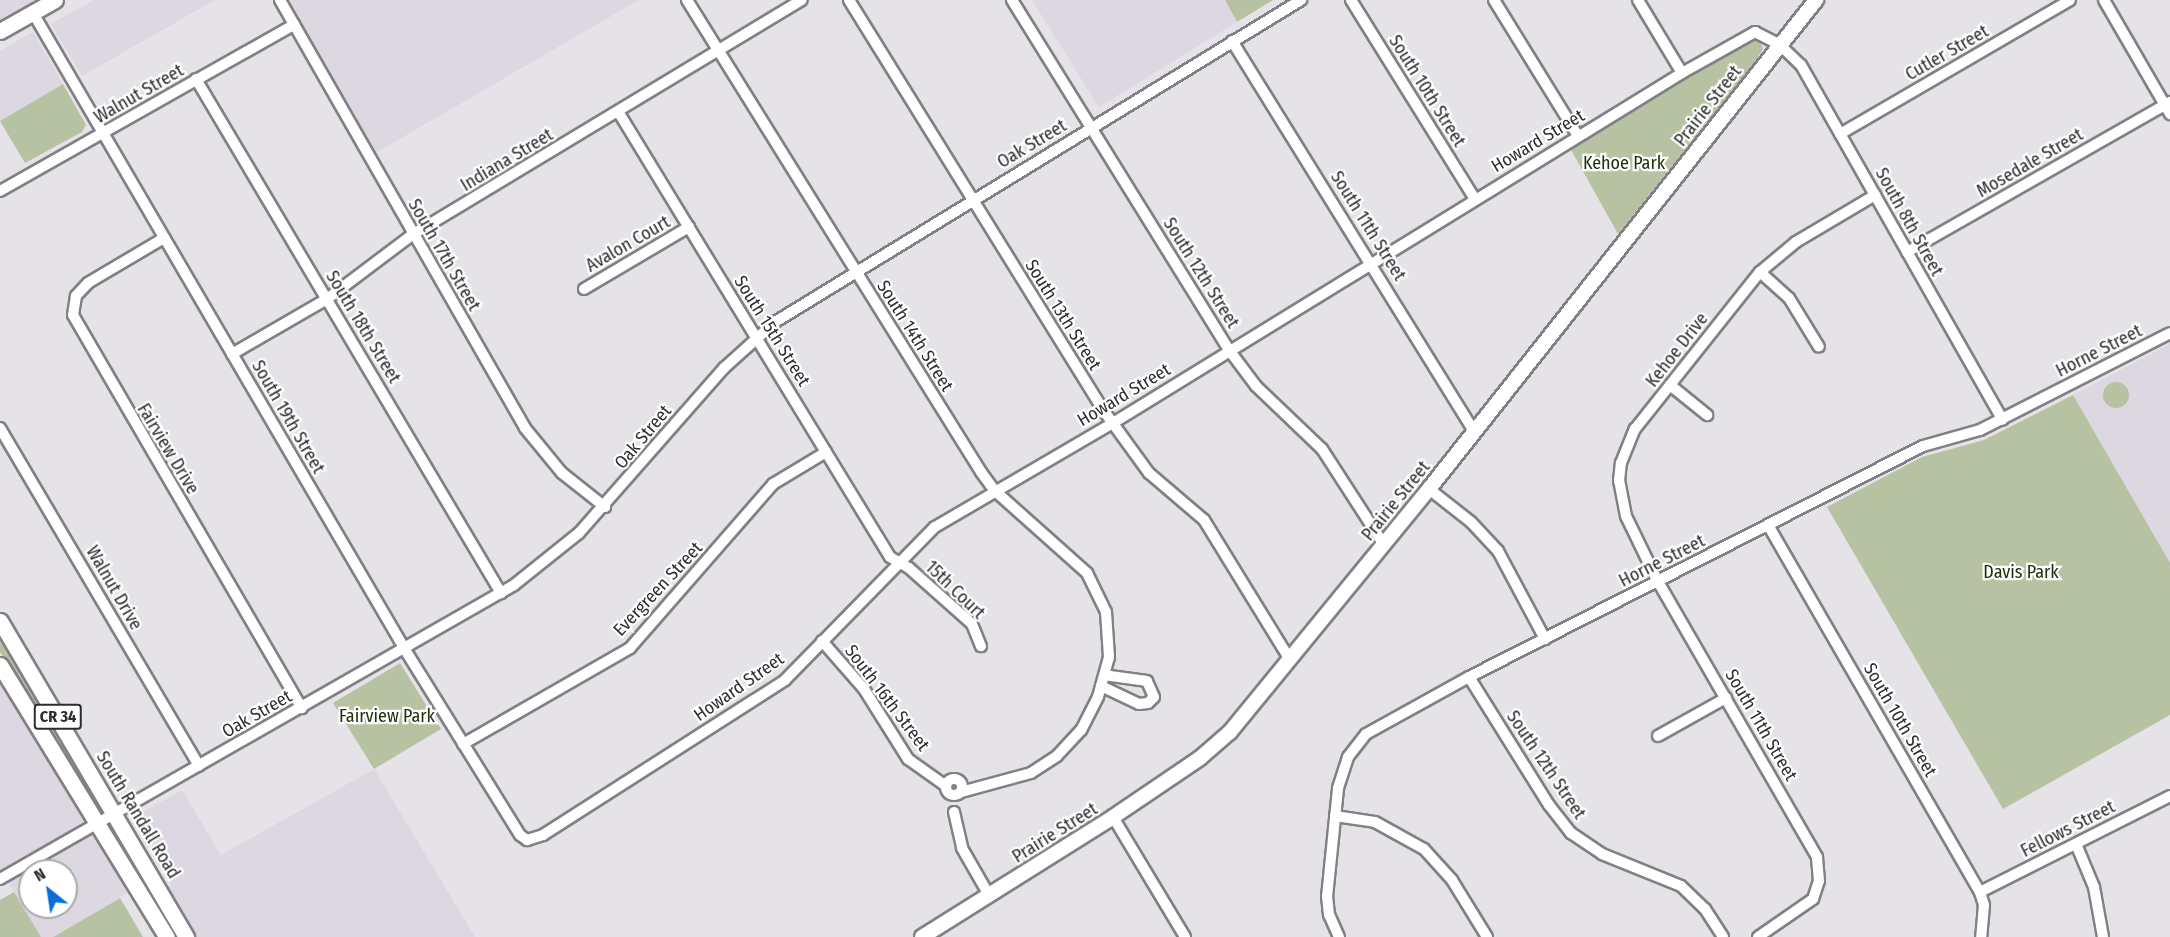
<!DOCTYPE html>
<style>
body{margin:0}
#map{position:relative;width:2170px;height:937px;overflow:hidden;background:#e5e3e7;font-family:"Fira Sans Condensed",sans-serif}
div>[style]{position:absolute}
.built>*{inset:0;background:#dcd7e1}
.green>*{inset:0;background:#b7c2a2}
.round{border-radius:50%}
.roads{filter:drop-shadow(2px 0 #828084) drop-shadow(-2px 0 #828084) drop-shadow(0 2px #828084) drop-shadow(0 -2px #828084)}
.street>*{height:10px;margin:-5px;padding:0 5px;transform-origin:5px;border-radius:5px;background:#fff}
.street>.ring{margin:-5px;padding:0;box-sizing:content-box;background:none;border:10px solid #fff;border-radius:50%}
.secondary>*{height:14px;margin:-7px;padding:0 7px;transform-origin:7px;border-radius:7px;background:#fff}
.primary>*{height:15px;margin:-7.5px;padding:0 7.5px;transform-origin:7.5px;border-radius:7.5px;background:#fff}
span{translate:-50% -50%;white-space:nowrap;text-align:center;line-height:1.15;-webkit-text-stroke:4.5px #fff;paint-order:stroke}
.shield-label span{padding:2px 4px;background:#fff;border:2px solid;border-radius:4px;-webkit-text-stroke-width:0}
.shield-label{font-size:16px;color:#2d2c2e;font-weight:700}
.street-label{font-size:18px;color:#2d2c2e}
.park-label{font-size:18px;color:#242e08}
.north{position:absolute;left:18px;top:859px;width:60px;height:60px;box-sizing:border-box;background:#fff;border:2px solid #ababab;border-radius:50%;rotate:330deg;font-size:16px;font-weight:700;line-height:24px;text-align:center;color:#2d2c2e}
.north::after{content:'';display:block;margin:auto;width:21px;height:27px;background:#0d6dd6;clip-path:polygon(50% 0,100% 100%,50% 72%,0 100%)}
</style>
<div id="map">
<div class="built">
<div style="clip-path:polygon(0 0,46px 0,0 26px)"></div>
<div style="clip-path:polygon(94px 0,215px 0,82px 76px,51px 24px)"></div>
<div style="clip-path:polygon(284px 0,639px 0,372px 155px)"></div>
<div style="clip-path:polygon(1032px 0,1225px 0,1237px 22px,1099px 107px)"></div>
<div style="clip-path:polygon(33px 32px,63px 84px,0 121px,0 51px)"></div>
<div style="clip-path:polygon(2170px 344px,2170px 563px,2073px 395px)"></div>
<div style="clip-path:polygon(3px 681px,88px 823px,0 875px,0 682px)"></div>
<div style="clip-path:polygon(374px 769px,475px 937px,193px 937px,164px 888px,171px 884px,138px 829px,141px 813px,182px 790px,221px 855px)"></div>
<div style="clip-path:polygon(evenodd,94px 829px,132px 890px,53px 937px,41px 937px,7px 881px,94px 829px,30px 871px,66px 871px,66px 907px,30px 907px,30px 871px)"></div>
</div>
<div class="green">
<div style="clip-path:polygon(1225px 0,1273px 0,1237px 22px)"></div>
<div style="clip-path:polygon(1754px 38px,1759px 39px,1763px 49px,1757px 59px,1618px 234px,1570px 148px)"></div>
<div style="clip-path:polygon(63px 84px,86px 125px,82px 132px,25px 163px,0 121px)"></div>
<div class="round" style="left:2103px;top:382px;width:26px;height:26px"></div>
<div style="clip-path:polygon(2073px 395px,2170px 563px,2170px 715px,2003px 809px,1827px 507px,1922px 457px,1984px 440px)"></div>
<div style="clip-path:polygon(0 641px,45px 715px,43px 716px,0 652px)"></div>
<div style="clip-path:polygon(400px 663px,441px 729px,374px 769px,333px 703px)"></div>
<div style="clip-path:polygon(14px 892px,41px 937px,0 937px,0 900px)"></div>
<div style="clip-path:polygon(120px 898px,143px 937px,53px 937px)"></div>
</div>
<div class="roads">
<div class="street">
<div style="left:280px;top:0;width:493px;rotate:60.2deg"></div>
<div style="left:525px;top:428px;width:58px;rotate:50.6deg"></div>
<div style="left:562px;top:473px;width:55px;rotate:38.3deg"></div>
<div style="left:687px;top:0;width:556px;rotate:58.08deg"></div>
<div style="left:981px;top:472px;width:22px;rotate:54deg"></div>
<div style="left:994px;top:490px;width:125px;rotate:41.7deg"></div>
<div style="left:1087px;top:573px;width:43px;rotate:64deg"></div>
<div style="left:1106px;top:612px;width:45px;rotate:86.2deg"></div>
<div style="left:1109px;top:657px;width:41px;rotate:105.4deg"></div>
<div style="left:1098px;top:697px;width:37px;rotate:117deg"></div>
<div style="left:1081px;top:730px;width:35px;rotate:133deg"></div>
<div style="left:1057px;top:756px;width:31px;rotate:147deg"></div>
<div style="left:1031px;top:773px;width:73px;rotate:164.8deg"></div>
<div style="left:849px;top:0;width:479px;rotate:58.2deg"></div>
<div style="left:1101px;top:407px;width:82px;rotate:54deg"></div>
<div style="left:1149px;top:473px;width:72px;rotate:40.5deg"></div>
<div style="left:1204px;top:520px;width:164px;rotate:58.4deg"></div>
<div style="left:1012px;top:0;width:412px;rotate:58.2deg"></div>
<div style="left:1229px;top:350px;width:45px;rotate:53.1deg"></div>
<div style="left:1256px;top:386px;width:91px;rotate:43.7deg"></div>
<div style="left:1322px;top:449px;width:114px;rotate:57.1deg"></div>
<div style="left:1351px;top:0;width:234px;rotate:58.1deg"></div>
<div style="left:1494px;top:0;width:160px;rotate:58.3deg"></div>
<div style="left:1638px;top:0;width:85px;rotate:58.9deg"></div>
<div style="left:2104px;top:0;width:132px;rotate:59.9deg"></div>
<div style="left:33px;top:13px;width:735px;rotate:59.7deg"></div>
<div style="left:404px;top:648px;width:220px;rotate:58.2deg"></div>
<div style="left:520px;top:835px;width:9px;rotate:36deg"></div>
<div style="left:527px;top:840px;width:17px;rotate:-17deg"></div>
<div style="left:543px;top:835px;width:287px;rotate:-32.6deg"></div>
<div style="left:785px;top:680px;width:214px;rotate:-45.6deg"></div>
<div style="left:935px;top:527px;width:206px;rotate:-30.3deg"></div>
<div style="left:1113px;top:423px;width:668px;rotate:-31.6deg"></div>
<div style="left:1682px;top:73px;width:84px;rotate:-29.3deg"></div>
<div style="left:1755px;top:32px;width:28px;rotate:27deg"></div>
<div style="left:1780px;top:45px;width:29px;rotate:44deg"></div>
<div style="left:1801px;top:65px;width:408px;rotate:60.4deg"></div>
<div style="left:1232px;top:41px;width:459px;rotate:58.2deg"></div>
<div style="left:196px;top:79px;width:598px;rotate:59.32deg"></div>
<div style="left:619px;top:113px;width:520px;rotate:58.6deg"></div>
<div style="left:890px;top:557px;width:22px;rotate:30deg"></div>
<div style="left:909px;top:568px;width:84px;rotate:41.6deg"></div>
<div style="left:972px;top:624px;width:24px;rotate:68deg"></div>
<div style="left:1840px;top:134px;width:266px;rotate:-30.2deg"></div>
<div style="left:0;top:191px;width:338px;rotate:-29.5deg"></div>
<div style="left:164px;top:238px;width:88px;rotate:149.4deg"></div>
<div style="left:88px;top:283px;width:18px;rotate:133deg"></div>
<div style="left:76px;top:296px;width:19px;rotate:99deg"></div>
<div style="left:73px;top:315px;width:455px;rotate:59.8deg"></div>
<div style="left:1907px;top:252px;width:303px;rotate:-29.7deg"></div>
<div style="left:1760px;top:272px;width:39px;rotate:42deg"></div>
<div style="left:1789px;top:298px;width:57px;rotate:58.5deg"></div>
<div style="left:584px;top:289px;width:122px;rotate:-30.6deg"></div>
<div style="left:232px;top:354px;width:110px;rotate:-30.1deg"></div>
<div style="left:327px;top:299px;width:106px;rotate:-37deg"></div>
<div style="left:412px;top:235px;width:455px;rotate:-31.1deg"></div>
<div style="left:1670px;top:385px;width:48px;rotate:39deg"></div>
<div style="left:0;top:428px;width:392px;rotate:59.5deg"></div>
<div style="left:1429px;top:489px;width:53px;rotate:38.2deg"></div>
<div style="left:1471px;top:522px;width:40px;rotate:47deg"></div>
<div style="left:1498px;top:551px;width:100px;rotate:61.9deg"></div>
<div style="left:1768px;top:525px;width:424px;rotate:60deg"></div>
<div style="left:1980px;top:892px;width:14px;rotate:73deg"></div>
<div style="left:1984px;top:905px;width:32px;rotate:95deg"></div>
<div style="left:822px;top:641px;width:64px;rotate:48.8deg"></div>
<div style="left:864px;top:689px;width:83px;rotate:57.8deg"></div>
<div style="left:908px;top:759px;width:47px;rotate:35.4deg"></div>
<div style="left:1469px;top:677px;width:151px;rotate:58deg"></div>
<div style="left:1549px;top:805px;width:36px;rotate:52deg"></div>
<div style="left:1571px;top:833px;width:37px;rotate:34deg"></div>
<div style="left:1602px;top:854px;width:85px;rotate:22.1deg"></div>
<div style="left:1681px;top:886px;width:33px;rotate:44deg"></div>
<div style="left:1705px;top:909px;width:33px;rotate:57deg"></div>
<div style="left:1101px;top:686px;width:42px;rotate:25.3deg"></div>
<div style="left:1139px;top:704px;width:9px;rotate:-6deg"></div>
<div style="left:1148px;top:703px;width:8px;rotate:-45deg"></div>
<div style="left:1154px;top:697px;width:17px;rotate:-114deg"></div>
<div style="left:1147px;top:681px;width:43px;rotate:-172.1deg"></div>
<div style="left:1658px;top:736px;width:78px;rotate:-29.2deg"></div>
<div style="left:463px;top:744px;width:193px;rotate:-29.9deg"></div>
<div style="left:630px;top:648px;width:218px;rotate:-48.9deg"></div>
<div style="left:773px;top:484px;width:62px;rotate:-31.1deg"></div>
<div class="ring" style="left:946px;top:779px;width:6px;height:6px"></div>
<div style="left:954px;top:812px;width:37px;rotate:77deg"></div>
<div style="left:962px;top:848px;width:54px;rotate:60.1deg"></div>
<div style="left:1335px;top:816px;width:40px;rotate:8.5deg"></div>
<div style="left:1375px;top:822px;width:56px;rotate:28.9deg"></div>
<div style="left:1424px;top:849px;width:42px;rotate:47.9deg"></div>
<div style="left:1452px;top:880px;width:67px;rotate:58.4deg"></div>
<div style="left:1113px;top:817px;width:140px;rotate:59deg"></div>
<div style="left:2076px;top:844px;width:47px;rotate:67.3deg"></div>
<div style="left:2094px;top:887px;width:51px;rotate:79.8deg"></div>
<div style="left:0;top:879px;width:592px;rotate:-29.77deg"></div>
<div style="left:514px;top:585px;width:83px;rotate:-38.7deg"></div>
<div style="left:579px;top:533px;width:220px;rotate:-48.7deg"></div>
<div style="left:724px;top:368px;width:69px;rotate:-42deg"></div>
<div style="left:775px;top:322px;width:617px;rotate:-31.47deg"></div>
<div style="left:1980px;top:892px;width:213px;rotate:-26.8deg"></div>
<div style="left:1339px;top:937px;width:24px;rotate:-114deg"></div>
<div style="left:1329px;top:915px;width:18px;rotate:-96deg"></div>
<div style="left:1327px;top:897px;width:110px;rotate:-84.2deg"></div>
<div style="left:1338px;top:788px;width:33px;rotate:-72deg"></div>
<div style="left:1348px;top:757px;width:29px;rotate:-52deg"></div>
<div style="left:1366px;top:734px;width:118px;rotate:-29deg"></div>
<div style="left:1469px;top:677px;width:509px;rotate:-26.97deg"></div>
<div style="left:1923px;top:446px;width:59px;rotate:-15.7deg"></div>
<div style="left:1980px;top:430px;width:213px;rotate:-27deg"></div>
<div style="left:1758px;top:937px;width:67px;rotate:-34.6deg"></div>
<div style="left:1813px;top:899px;width:19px;rotate:-72deg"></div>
<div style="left:1819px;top:881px;width:24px;rotate:-95deg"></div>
<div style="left:1817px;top:857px;width:318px;rotate:-120deg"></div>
<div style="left:1658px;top:582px;width:73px;rotate:-115.9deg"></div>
<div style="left:1626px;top:516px;width:36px;rotate:-101deg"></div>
<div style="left:1619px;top:481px;width:18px;rotate:-84deg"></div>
<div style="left:1621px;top:463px;width:37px;rotate:-68deg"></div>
<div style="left:1635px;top:429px;width:201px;rotate:-51.5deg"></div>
<div style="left:1760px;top:272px;width:47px;rotate:-39.8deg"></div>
<div style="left:1796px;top:242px;width:92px;rotate:-30.7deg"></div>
</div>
<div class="secondary">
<div style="left:922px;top:937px;width:226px;rotate:-32.1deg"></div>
<div style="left:1113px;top:817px;width:105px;rotate:-34.1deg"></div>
<div style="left:1200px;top:758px;width:40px;rotate:-41deg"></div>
<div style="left:1230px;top:732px;width:314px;rotate:-50.7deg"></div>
<div style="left:1429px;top:489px;width:624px;rotate:-51.64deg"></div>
</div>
<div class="primary">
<div style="left:0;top:31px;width:63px;rotate:-29.4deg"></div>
<div style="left:0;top:621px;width:367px;rotate:59.5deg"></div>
<div style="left:0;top:665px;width:319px;rotate:58.5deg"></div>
</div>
</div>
<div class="shield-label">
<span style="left:58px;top:717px">CR 34</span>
</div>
<div class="street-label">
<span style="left:1947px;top:53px;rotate:-30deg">Cutler Street</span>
<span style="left:1427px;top:91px;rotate:58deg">South 10th Street</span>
<span style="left:139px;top:94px;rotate:-30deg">Walnut Street</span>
<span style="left:1708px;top:106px;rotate:-52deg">Prairie Street</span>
<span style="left:1538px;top:141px;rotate:-31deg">Howard Street</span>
<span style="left:1032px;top:144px;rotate:-31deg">Oak Street</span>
<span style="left:507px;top:160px;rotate:-31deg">Indiana Street</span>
<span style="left:2030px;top:163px;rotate:-30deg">Mosedale Street</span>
<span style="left:1909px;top:222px;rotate:61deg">South 8th Street</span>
<span style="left:1368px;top:226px;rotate:58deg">South 11th Street</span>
<span style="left:628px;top:244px;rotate:-30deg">Avalon Court</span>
<span style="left:444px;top:255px;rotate:60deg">South 17th Street</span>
<span style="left:1201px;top:273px;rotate:58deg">South 12th Street</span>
<span style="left:1063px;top:315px;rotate:58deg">South 13th Street</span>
<span style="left:363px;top:327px;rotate:59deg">South 18th Street</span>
<span style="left:772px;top:331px;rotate:58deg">South 15th Street</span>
<span style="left:915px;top:336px;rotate:58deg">South 14th Street</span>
<span style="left:1677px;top:350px;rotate:-52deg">Kehoe Drive</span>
<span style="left:2099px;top:351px;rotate:-27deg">Horne Street</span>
<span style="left:1124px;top:395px;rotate:-31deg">Howard Street</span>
<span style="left:288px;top:417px;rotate:60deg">South 19th Street</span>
<span style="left:643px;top:437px;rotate:-50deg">Oak Street</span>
<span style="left:168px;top:449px;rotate:59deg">Fairview Drive</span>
<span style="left:1396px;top:501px;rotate:-51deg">Prairie Street</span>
<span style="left:1662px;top:561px;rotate:-27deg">Horne Street</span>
<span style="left:114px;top:588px;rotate:60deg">Walnut Drive</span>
<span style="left:658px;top:589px;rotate:-47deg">Evergreen Street</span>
<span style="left:955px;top:590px;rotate:44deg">15th Court</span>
<span style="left:739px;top:687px;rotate:-35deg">Howard Street</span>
<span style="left:887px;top:698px;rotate:53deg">South 16th Street</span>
<span style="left:257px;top:714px;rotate:-30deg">Oak Street</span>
<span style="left:1900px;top:720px;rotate:60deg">South 10th Street</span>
<span style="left:1761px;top:725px;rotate:60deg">South 11th Street</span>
<span style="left:1546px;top:765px;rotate:56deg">South 12th Street</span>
<span style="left:138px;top:815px;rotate:59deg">South Randall Road</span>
<span style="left:2068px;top:829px;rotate:-27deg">Fellows Street</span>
<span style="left:1055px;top:833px;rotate:-32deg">Prairie Street</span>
</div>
<div class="park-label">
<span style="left:1624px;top:163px">Kehoe Park</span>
<span style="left:2021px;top:572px">Davis Park</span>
<span style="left:387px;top:716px">Fairview Park</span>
</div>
<div class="north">N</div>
</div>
